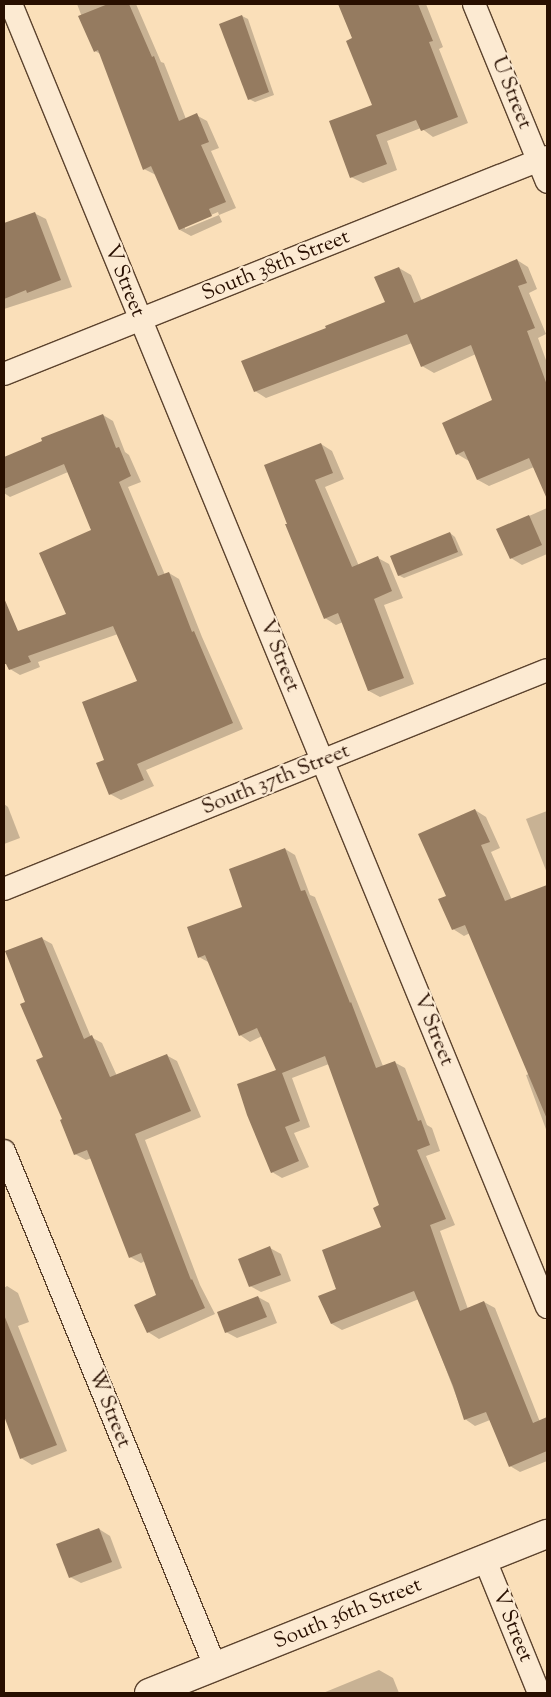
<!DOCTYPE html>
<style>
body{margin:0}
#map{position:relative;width:551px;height:1697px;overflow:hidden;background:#fadfb9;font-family:"Sorts Mill Goudy",serif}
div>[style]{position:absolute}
.shadow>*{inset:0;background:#0003}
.building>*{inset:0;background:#957b60}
.roads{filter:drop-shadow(1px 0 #5c432e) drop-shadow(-1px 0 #5c432e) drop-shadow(0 1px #5c432e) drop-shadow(0 -1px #5c432e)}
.street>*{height:22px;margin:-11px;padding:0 11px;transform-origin:11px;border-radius:11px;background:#fcead2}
.secondary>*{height:28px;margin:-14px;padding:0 14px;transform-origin:14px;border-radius:14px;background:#fcead2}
span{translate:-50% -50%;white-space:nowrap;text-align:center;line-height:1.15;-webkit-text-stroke:4.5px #fcead2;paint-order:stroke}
.street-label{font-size:21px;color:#280f00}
.frame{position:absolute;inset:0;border:5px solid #280f00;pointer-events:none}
</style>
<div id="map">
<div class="shadow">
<div style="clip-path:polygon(evenodd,77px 4px,136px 4px,161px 62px,164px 63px,186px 119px,196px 115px,207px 121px,219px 148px,211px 151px,236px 208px,219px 215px,222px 222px,191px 236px,180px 230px,156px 175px,144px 169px,102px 55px,95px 51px,77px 4px,218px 212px,219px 215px,185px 229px,185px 226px,218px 212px)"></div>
<div style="clip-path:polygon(339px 4px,426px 4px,443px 47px,439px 49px,468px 123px,433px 137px,421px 128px,387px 141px,397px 170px,363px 183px,351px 177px,374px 106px,354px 39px)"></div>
<div style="clip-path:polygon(242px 16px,248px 19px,274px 95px,255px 102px,249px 99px)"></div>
<div style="clip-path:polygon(34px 213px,46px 219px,72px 287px,4px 309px,4px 225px)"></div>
<div style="clip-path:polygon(517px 260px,528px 267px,537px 289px,529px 293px,546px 334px,538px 338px,547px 363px,547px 496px,534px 467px,489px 486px,478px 480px,469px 461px,457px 454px,494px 401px,476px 354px,434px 373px,422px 366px,412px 343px,266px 398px,255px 391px,327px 329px,386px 303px,399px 268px,411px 275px,422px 301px)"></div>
<div style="clip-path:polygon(103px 415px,113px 421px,125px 452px,129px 455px,141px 482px,128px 487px,165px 575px,169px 573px,179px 579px,202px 637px,243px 729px,146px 770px,154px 786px,121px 800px,110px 794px,105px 761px,139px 682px,118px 634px,38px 662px,40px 667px,20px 675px,10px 669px,4px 654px,4px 637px,67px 615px,93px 531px,68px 472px,10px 497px,4px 493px,4px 458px)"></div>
<div style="clip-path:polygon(321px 444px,332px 451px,344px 479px,325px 487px,359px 566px,378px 558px,389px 564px,403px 598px,384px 605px,414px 684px,380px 697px,369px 691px,343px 622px,336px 625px,325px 618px,287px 525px)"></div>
<div style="clip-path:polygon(547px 508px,547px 554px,522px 565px,511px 558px,498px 530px)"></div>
<div style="clip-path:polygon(450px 533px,455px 537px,463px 555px,404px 578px,398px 575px)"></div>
<div style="clip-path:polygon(4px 804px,8px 807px,20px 838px,4px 844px)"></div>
<div style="clip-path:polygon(475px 810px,486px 817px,500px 848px,491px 852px,512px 900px,547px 886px,547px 1132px,526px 1075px,529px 1074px,470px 933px,464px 936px,453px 929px,447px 896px)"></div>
<div style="clip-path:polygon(547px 811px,547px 873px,526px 819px)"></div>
<div style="clip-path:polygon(285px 849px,295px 855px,310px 895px,315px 897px,383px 1066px,394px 1062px,405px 1068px,427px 1125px,432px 1128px,440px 1151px,426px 1156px,455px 1225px,440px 1231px,468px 1309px,484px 1302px,495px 1308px,540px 1422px,547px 1421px,547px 1461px,520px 1472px,510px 1466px,490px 1420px,475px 1426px,465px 1419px,419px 1299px,342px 1330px,332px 1324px,338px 1289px,382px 1228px,381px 1206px,329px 1064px,292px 1078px,310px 1127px,294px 1133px,309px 1167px,282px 1178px,272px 1172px,277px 1070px,262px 1036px,250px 1042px,240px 1035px,210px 963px,199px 957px,244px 907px)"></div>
<div style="clip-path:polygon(41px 938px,52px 944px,91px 1037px,102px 1043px,117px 1076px,166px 1055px,177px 1061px,201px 1117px,145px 1140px,200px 1285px,215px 1314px,159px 1339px,148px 1332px,158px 1296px,145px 1261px,141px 1263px,130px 1257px,92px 1158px,86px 1160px,75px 1154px,27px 1003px)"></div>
<div style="clip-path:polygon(270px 1248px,281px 1254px,291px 1281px,261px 1292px,250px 1286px)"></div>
<div style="clip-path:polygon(7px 1286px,18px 1293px,29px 1322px,18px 1326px,67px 1451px,32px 1465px,21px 1458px,4px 1413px,4px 1288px)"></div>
<div style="clip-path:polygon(258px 1297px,269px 1303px,277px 1323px,237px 1338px,226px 1332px)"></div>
<div style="clip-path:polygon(99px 1529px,110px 1536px,122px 1568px,81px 1583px,70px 1577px)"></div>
<div style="clip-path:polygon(379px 1670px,393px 1678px,399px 1693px,323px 1693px)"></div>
</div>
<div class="building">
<div style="clip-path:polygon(108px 4px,129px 4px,152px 57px,154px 56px,179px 121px,197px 113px,209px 142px,201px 145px,226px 202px,209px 209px,212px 216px,179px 230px,151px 166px,143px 170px,98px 50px,94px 52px,78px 16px)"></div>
<div style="clip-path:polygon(338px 4px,418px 4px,433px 41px,429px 42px,458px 117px,421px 131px,416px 120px,376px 135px,387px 164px,350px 178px,329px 121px,372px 105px,346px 41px,352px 38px)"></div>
<div style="clip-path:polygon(242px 15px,269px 92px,248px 100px,219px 24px)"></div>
<div style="clip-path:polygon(35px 212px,61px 280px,27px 293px,26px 290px,4px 299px,4px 223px)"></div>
<div style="clip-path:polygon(517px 259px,527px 283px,518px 286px,535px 328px,527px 331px,547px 385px,547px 499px,529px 458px,477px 480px,464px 451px,456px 455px,442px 423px,492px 400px,471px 345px,421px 367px,407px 334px,254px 392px,241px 361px,326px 328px,325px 326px,385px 302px,374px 277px,399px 267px,414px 303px)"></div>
<div style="clip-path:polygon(103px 414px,116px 448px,119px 447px,131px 476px,119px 482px,158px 576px,169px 572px,192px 632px,194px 631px,233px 723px,137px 764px,144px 780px,109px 795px,96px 763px,104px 760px,82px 702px,137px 681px,113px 626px,28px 656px,31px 662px,9px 670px,6px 664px,4px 664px,4px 598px,18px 631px,66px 614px,39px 553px,91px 530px,64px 464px,4px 489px,4px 457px,42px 441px,41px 438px)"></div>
<div style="clip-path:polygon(321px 443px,333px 473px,315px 480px,352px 567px,378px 556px,392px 591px,374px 599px,404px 678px,368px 691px,338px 613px,324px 619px,285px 524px,287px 524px,264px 465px)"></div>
<div style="clip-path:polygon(529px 515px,542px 545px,510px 559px,496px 529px)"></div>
<div style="clip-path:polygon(450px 532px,458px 552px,398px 576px,390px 556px)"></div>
<div style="clip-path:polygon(475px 809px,490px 842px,481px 845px,505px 901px,547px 885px,547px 1119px,465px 925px,452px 930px,438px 899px,446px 896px,418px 834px)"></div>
<div style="clip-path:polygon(285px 848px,301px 891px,305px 890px,350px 1003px,351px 1002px,376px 1068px,395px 1061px,418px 1121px,421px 1120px,430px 1145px,417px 1150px,446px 1219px,430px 1225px,460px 1311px,484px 1301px,533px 1423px,547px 1417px,547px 1451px,509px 1467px,486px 1412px,464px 1420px,453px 1386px,414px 1291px,331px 1324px,318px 1296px,336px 1289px,322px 1250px,381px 1227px,373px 1208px,379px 1205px,325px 1056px,282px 1073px,300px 1121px,285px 1127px,299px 1161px,271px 1173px,247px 1115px,237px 1084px,276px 1070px,257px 1028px,239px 1036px,205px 955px,198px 958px,187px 927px,242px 907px,229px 869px)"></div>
<div style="clip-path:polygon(42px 937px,84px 1039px,92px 1035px,110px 1077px,167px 1054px,191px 1111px,135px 1134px,191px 1280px,192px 1279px,205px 1308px,147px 1333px,134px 1305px,156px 1295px,141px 1253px,129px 1258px,87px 1150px,74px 1155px,60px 1120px,62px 1119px,36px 1060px,43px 1057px,20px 1004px,25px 1002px,5px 951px)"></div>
<div style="clip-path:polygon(270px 1246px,281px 1275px,249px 1287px,238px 1259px)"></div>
<div style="clip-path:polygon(258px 1296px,267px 1317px,225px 1333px,217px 1312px)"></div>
<div style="clip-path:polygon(4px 1315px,57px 1445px,20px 1459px,4px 1416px)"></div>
<div style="clip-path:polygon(99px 1528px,112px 1562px,69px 1578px,56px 1544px)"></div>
</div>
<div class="roads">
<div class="street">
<div style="left:11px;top:4px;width:1409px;rotate:67.64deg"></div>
<div style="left:474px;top:4px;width:192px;rotate:67.7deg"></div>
<div style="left:4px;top:374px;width:585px;rotate:-21.78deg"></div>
<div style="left:4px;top:889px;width:585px;rotate:-21.96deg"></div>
<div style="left:4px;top:1151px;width:557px;rotate:67.72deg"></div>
<div style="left:485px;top:1560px;width:144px;rotate:67.9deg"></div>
</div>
<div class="secondary">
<div style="left:149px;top:1693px;width:429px;rotate:-21.8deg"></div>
</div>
</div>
<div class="street-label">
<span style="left:511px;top:93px;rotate:68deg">U Street</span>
<span style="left:276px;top:266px;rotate:-22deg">South 38th Street</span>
<span style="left:124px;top:281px;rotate:68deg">V Street</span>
<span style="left:279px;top:656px;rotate:68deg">V Street</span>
<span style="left:276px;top:780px;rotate:-22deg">South 37th Street</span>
<span style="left:433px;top:1030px;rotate:68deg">V Street</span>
<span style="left:109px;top:1409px;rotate:68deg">W Street</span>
<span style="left:348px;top:1614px;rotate:-22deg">South 36th Street</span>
<span style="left:512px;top:1626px;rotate:68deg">V Street</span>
</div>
<div class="frame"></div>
</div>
